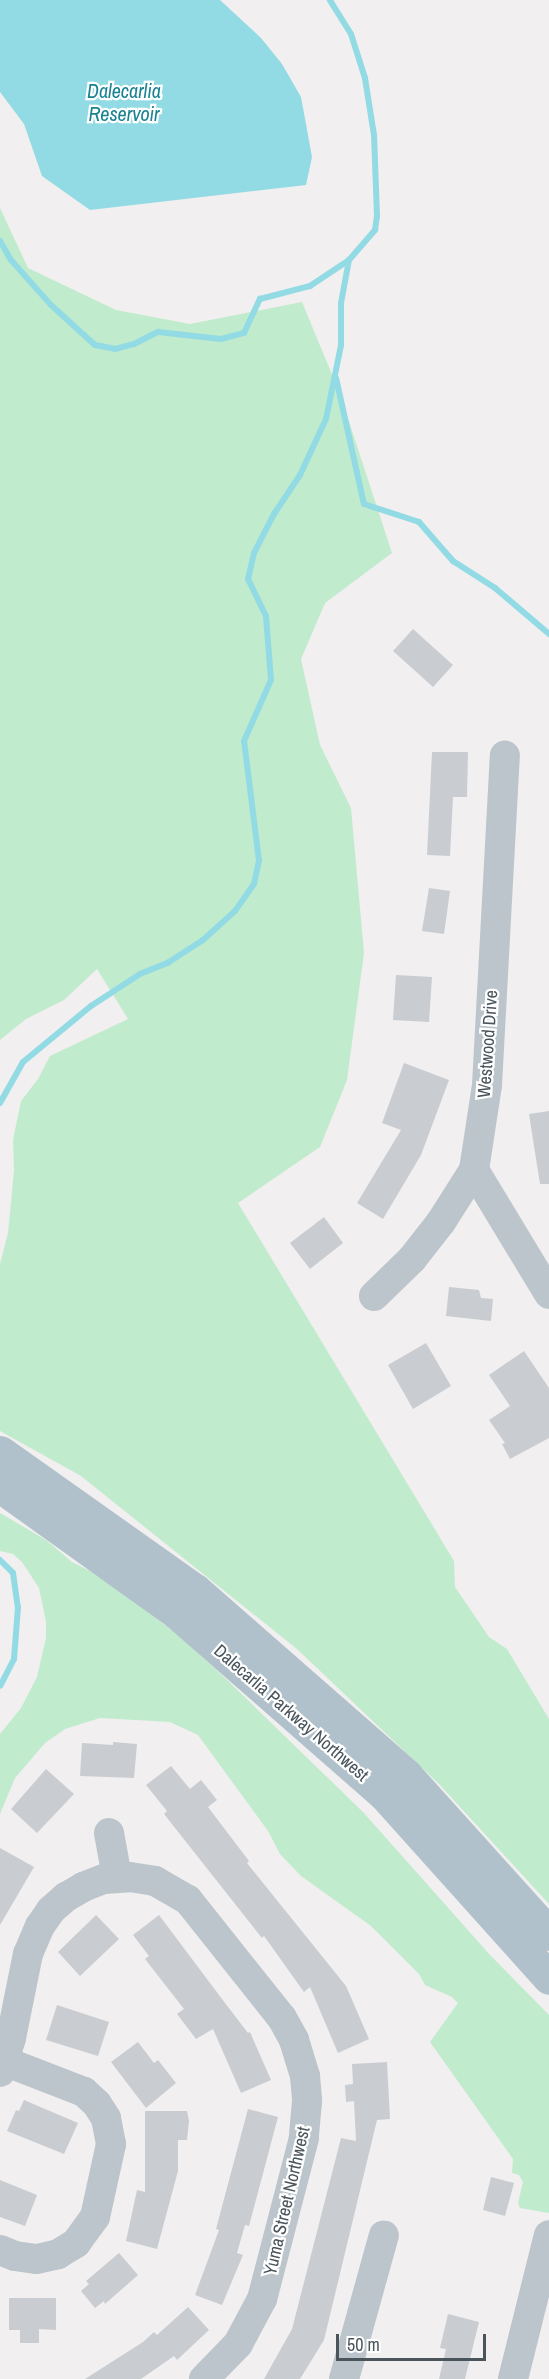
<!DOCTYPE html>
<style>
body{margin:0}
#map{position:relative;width:549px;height:2379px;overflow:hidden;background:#f1efef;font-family:"Archivo Narrow",sans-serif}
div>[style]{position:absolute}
.green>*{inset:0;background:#c1ebcd}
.water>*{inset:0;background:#92dbe4}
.stream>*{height:6px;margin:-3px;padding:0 3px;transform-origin:3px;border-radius:3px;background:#92dbe4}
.building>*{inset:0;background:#c9cdd1}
.minor>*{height:30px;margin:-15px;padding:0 15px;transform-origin:15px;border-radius:15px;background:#bcc5cb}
.major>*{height:33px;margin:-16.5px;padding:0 16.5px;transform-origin:16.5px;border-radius:16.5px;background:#b1c1cb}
span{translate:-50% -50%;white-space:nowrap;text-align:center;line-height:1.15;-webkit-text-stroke:4.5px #fff;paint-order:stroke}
.street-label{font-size:18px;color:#49545b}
.water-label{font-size:20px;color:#188290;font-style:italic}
.scale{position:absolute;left:336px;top:2334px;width:150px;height:27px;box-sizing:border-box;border:3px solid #49545b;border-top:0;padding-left:8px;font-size:18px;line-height:21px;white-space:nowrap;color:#49545b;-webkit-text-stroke:4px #fff;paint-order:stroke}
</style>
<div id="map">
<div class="green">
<div style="clip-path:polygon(0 208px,28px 268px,116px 310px,190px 324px,302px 302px,340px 394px,392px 553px,325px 603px,301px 659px,320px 745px,351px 808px,364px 953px,347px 1080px,320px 1147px,238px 1203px,454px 1561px,455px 1587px,489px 1637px,507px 1649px,549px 1719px,549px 1904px,439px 1784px,297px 1649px,81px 1476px,0 1431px,0 1264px,8px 1233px,14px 1171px,13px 1140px,21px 1101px,38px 1079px,50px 1056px,128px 1019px,97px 969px,64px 1000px,26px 1019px,0 1040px)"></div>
<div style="clip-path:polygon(0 1513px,46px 1540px,72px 1562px,100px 1576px,178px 1635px,224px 1677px,363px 1812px,490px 1955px,549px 2015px,549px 2213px,520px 2208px,518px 2203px,523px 2182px,519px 2175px,512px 2173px,513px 2159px,430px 2042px,458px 2003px,452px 1997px,425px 1985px,419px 1974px,371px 1926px,301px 1876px,280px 1854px,268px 1831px,198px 1735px,170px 1722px,100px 1718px,65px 1729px,45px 1743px,15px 1778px,0 1814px,0 1734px,21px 1708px,37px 1677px,46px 1638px,46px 1622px,39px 1588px,22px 1562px,13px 1554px,0 1551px)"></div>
</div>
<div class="water">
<div style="clip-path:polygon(0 0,220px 0,261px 38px,282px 64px,301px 97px,312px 157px,306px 185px,90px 210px,42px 176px,24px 124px,0 92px)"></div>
</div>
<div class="stream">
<div style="left:0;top:241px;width:22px;rotate:60deg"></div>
<div style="left:11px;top:260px;width:60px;rotate:48.4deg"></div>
<div style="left:51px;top:305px;width:59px;rotate:42.3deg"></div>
<div style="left:95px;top:345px;width:20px;rotate:11deg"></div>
<div style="left:115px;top:349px;width:20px;rotate:-15deg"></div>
<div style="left:134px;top:344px;width:27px;rotate:-27deg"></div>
<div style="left:158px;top:332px;width:63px;rotate:6.3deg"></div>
<div style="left:221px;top:339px;width:24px;rotate:-15deg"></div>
<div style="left:244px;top:333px;width:38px;rotate:-65deg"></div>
<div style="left:260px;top:299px;width:52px;rotate:-14.6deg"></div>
<div style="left:310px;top:286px;width:47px;rotate:-33.7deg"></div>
<div style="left:336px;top:378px;width:129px;rotate:77.5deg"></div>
<div style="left:364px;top:504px;width:58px;rotate:18.1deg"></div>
<div style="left:419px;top:522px;width:52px;rotate:48.9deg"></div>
<div style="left:453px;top:561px;width:50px;rotate:32.7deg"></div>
<div style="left:495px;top:588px;width:71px;rotate:40.4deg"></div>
<div style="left:0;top:1103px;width:47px;rotate:-60.7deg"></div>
<div style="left:23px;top:1062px;width:88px;rotate:-39.5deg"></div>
<div style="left:91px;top:1006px;width:59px;rotate:-33.1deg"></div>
<div style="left:140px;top:974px;width:31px;rotate:-22deg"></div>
<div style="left:169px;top:962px;width:40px;rotate:-32.9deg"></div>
<div style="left:203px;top:940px;width:43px;rotate:-42.2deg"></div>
<div style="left:235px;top:911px;width:33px;rotate:-55deg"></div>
<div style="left:254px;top:884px;width:24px;rotate:-78deg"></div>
<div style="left:259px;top:861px;width:121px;rotate:-97.1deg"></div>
<div style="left:244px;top:741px;width:67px;rotate:-66.1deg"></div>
<div style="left:271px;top:680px;width:64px;rotate:-94.5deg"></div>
<div style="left:266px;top:616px;width:41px;rotate:-115.9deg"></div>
<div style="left:248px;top:579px;width:27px;rotate:-77deg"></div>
<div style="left:254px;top:553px;width:44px;rotate:-62.9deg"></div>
<div style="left:274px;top:514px;width:47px;rotate:-56.3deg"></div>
<div style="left:300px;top:475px;width:62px;rotate:-65.1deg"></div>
<div style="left:326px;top:419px;width:76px;rotate:-78.5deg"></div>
<div style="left:341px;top:345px;width:42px;rotate:-90deg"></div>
<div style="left:341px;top:303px;width:44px;rotate:-79.5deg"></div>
<div style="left:349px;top:260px;width:40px;rotate:-49deg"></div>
<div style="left:375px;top:230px;width:14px;rotate:-82deg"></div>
<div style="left:377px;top:216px;width:81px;rotate:-92.1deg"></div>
<div style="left:374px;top:135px;width:58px;rotate:-99deg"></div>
<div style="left:365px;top:78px;width:46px;rotate:-107.7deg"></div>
<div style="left:351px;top:34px;width:40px;rotate:-122deg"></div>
<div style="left:0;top:1560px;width:18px;rotate:45deg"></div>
<div style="left:13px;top:1573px;width:34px;rotate:82deg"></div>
<div style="left:18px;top:1607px;width:52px;rotate:94.4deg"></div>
<div style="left:14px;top:1659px;width:30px;rotate:117deg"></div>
</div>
<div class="building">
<div style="clip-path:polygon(413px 629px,453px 665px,433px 687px,393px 651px)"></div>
<div style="clip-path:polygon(432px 752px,468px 752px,467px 797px,453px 797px,450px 856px,427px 855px)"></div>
<div style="clip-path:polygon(429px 888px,450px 891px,444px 934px,422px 931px)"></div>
<div style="clip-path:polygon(396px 975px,432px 977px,429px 1022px,393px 1020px)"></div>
<div style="clip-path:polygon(404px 1063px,449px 1080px,421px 1155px,383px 1219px,357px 1203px,401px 1130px,382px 1123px)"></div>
<div style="clip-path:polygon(549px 1111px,549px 1184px,540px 1184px,529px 1114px)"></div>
<div style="clip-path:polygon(324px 1217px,343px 1243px,310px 1269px,290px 1243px)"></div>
<div style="clip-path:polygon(449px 1287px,479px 1290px,481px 1298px,493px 1299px,491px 1321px,446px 1316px)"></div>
<div style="clip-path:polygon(426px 1343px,451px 1386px,413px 1409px,388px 1365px)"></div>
<div style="clip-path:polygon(524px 1351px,549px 1388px,549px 1438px,510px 1459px,502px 1444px,505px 1443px,489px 1420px,510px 1406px,489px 1375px)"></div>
<div style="clip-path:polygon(113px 1742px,137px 1744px,134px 1778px,80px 1776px,82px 1743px,113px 1745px)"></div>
<div style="clip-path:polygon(171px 1766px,190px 1789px,201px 1780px,217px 1800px,208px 1807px,249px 1861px,247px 1863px,346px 1986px,369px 2039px,338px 2053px,310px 1987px,304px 1992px,264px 1936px,262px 1938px,164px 1814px,167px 1811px,146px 1785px)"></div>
<div style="clip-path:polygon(46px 1769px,74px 1794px,37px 1833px,11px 1809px)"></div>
<div style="clip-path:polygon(0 1848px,34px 1867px,0 1925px)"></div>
<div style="clip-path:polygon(96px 1915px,119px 1939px,80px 1976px,58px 1952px)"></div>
<div style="clip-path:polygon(159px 1915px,222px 1999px,248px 2033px,250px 2032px,271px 2080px,241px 2093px,213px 2029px,196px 2039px,177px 2014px,184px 2009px,145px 1959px,149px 1956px,133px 1935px)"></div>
<div style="clip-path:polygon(57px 2005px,109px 2022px,98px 2056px,46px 2040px)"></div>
<div style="clip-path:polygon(138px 2042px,154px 2063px,158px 2060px,176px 2083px,146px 2108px,111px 2062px)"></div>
<div style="clip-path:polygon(387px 2062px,390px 2119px,377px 2120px,324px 2340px,300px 2379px,264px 2379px,292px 2329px,341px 2138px,356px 2141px,354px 2101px,346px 2102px,345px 2085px,353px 2084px,352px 2064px)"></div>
<div style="clip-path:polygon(24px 2100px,78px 2123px,64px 2154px,7px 2131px,16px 2110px,19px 2111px)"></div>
<div style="clip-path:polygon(248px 2109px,278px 2117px,249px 2226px,245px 2225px,237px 2253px,243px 2255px,222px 2305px,195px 2295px,219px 2230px,216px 2229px)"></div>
<div style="clip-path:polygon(145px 2111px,187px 2111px,189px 2121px,187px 2140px,178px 2140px,178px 2171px,157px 2249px,126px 2241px,137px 2190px,145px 2192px)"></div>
<div style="clip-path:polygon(491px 2177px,514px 2183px,505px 2216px,483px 2210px)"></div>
<div style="clip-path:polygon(0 2180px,37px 2195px,25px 2226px,0 2217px)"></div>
<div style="clip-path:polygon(119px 2253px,138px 2275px,105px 2304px,104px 2301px,95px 2308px,81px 2291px,89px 2284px,86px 2281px)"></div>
<div style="clip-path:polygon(9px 2298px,56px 2298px,56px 2330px,39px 2329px,39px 2343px,20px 2343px,20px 2330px,9px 2330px)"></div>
<div style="clip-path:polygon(188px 2307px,209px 2330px,177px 2360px,174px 2356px,141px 2379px,85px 2379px,143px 2342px,154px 2332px,157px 2335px)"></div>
<div style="clip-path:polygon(448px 2314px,479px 2322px,465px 2379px,439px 2379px,446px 2349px,440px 2348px)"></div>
</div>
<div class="minor">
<div style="left:474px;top:1170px;width:145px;rotate:58.8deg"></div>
<div style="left:374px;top:1296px;width:53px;rotate:-44.2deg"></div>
<div style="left:412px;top:1259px;width:47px;rotate:-51.9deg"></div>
<div style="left:441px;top:1222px;width:62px;rotate:-57.6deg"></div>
<div style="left:474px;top:1170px;width:86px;rotate:-81.3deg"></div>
<div style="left:487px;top:1085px;width:330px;rotate:-86.9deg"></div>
<div style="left:109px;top:1833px;width:45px;rotate:79.7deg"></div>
<div style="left:0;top:2072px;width:36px;rotate:-72deg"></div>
<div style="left:11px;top:2038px;width:86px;rotate:-78.6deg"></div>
<div style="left:28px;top:1954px;width:30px;rotate:-67deg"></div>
<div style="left:40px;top:1926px;width:19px;rotate:-55deg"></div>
<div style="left:51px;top:1910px;width:20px;rotate:-41deg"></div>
<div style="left:66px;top:1897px;width:20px;rotate:-30deg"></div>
<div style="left:83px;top:1887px;width:22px;rotate:-21deg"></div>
<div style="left:104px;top:1879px;width:26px;rotate:-4deg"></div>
<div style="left:130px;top:1877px;width:25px;rotate:9deg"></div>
<div style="left:155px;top:1881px;width:38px;rotate:30deg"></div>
<div style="left:188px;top:1900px;width:151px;rotate:51.5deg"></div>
<div style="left:282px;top:2018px;width:25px;rotate:61deg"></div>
<div style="left:294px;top:2040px;width:38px;rotate:73deg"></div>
<div style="left:305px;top:2076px;width:25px;rotate:85deg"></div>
<div style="left:307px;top:2101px;width:37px;rotate:95deg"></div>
<div style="left:304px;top:2138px;width:166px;rotate:104.6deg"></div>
<div style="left:262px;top:2299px;width:51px;rotate:118.1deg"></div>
<div style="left:238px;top:2344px;width:49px;rotate:134.2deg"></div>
<div style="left:0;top:2250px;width:16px;rotate:22deg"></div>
<div style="left:15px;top:2256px;width:22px;rotate:8deg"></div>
<div style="left:37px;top:2259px;width:22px;rotate:-13deg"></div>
<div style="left:58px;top:2254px;width:21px;rotate:-31deg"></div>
<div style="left:76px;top:2243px;width:32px;rotate:-54deg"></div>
<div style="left:95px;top:2217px;width:75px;rotate:-77.6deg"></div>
<div style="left:111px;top:2144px;width:26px;rotate:-101deg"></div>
<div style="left:106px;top:2118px;width:17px;rotate:-123deg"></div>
<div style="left:97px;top:2104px;width:18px;rotate:-137deg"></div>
<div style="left:84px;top:2092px;width:86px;rotate:-158.8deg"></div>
<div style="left:344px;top:2379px;width:149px;rotate:-74.5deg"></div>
<div style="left:513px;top:2379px;width:148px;rotate:-76deg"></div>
</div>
<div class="major">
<div style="left:0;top:1452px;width:239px;rotate:35.3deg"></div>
<div style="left:195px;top:1590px;width:281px;rotate:41.2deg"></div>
<div style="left:406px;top:1775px;width:214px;rotate:48deg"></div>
<div style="left:0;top:1486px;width:216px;rotate:35.6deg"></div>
<div style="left:176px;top:1612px;width:276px;rotate:41.2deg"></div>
<div style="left:384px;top:1794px;width:247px;rotate:48.1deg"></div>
</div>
<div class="street-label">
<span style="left:488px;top:1044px;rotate:-86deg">Westwood Drive</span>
<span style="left:291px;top:1713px;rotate:41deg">Dalecarlia Parkway Northwest</span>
<span style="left:287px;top:2201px;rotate:-77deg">Yuma Street Northwest</span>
</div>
<div class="water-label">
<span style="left:124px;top:102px">Dalecarlia<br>Reservoir</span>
</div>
<div class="scale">50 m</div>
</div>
